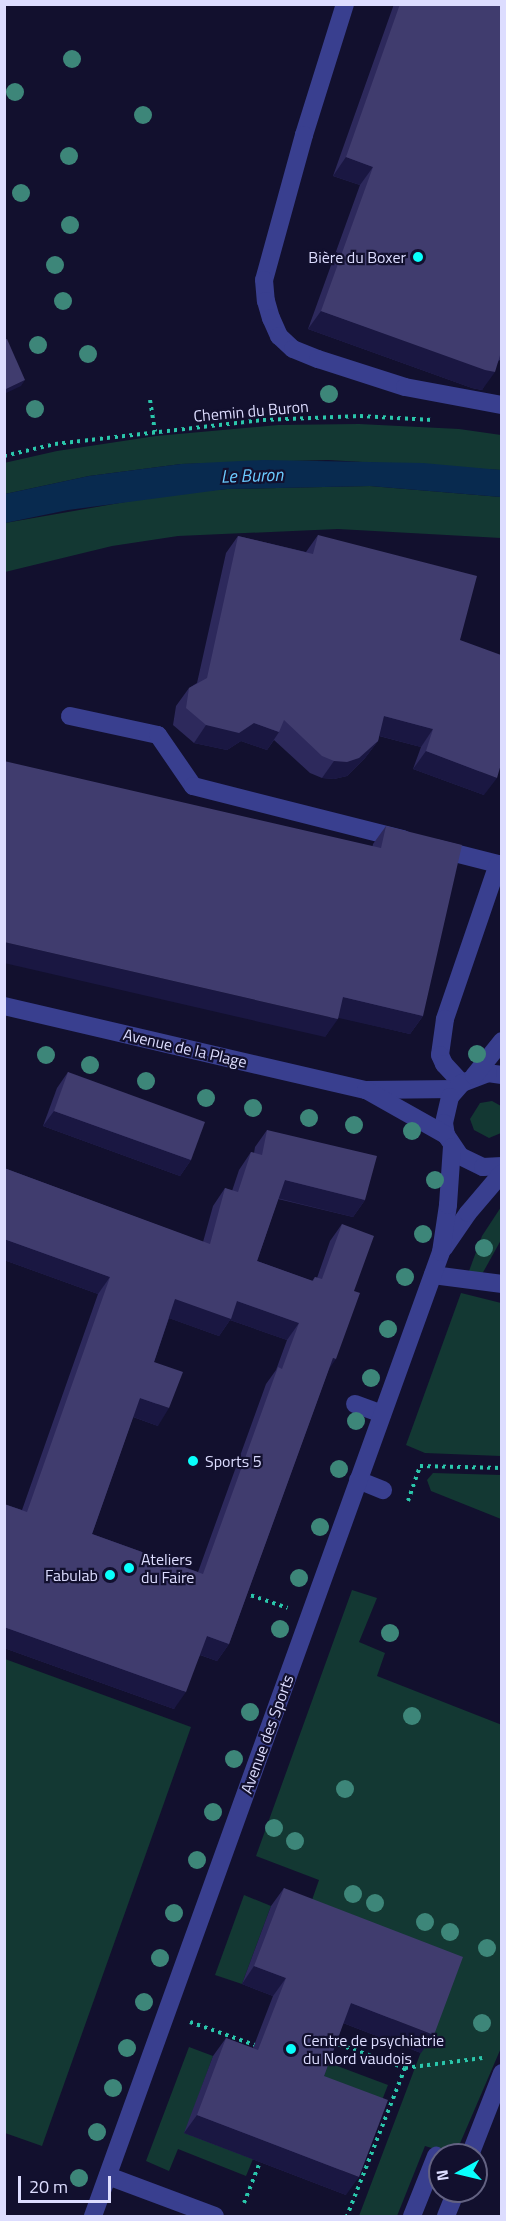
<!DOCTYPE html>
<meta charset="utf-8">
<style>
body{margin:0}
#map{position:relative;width:506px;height:2221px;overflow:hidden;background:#12102e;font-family:"Titillium Web",sans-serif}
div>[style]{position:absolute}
.green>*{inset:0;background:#133833}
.water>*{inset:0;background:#082a4f}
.path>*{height:4px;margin-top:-2px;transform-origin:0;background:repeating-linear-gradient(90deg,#2ac6ab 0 3px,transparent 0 7.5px)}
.minor>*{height:18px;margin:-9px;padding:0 9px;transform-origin:9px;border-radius:9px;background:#393f8f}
.trees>*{width:18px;height:18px;margin:-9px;border-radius:50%;background:#3d8679}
.wall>*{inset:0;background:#2d295c}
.shaded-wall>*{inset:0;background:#1a1742}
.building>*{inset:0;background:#403c6e}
.dots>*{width:16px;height:16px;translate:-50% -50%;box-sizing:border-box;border:3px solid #12102e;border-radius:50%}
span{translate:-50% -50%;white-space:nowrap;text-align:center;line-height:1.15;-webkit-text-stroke:4.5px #12102e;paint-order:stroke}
.poi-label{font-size:16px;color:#ddf}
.right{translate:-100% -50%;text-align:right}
.left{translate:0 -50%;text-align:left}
.street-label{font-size:16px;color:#ddf}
.water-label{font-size:18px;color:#6bcbff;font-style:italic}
.frame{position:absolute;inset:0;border:6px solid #ddf;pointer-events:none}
.north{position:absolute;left:428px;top:2143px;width:60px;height:60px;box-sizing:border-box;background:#12102e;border:2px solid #636282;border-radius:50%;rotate:262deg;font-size:16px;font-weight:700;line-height:24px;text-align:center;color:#ddf}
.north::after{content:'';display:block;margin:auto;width:21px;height:27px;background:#09fffc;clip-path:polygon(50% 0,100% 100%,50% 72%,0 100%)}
.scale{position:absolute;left:18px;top:2176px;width:93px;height:27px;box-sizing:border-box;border:3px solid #ddf;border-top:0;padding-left:8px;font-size:18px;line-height:21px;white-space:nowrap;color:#ddf;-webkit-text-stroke:4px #12102e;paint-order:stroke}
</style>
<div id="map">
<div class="green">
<div style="clip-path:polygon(359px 424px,459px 429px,501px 435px,501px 470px,328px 460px,181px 464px,89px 476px,5px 494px,4px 463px,57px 451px,156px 436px,278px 425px)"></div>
<div style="clip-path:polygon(370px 486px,501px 497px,501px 538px,338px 529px,178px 536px,112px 546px,5px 572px,5px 523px,171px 494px,227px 489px)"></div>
<div style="clip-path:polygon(492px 1101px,501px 1106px,501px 1133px,489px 1138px,474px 1130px,470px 1119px,480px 1103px)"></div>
<div style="clip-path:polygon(501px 1207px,501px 1240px,481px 1276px,469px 1271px,482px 1236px)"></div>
<div style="clip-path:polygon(461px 1293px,501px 1303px,501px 1456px,425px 1453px,406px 1445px)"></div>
<div style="clip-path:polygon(433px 1473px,501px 1475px,501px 1519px,431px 1491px,427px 1480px)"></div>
<div style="clip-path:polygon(352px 1590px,377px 1598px,359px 1642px,385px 1653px,377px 1676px,502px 1725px,501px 2048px,455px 2155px,425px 2146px,397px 2216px,359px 2216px,450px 1975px,305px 1920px,319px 1880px,256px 1856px)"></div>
<div style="clip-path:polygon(5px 1659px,191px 1727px,42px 2146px,5px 2133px)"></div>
<div style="clip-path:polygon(244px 1895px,271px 1906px,242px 1984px,215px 1975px)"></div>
<div style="clip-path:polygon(189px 2047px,213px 2056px,185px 2133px,253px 2159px,246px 2176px,178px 2149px,169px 2171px,146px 2161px)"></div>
<div style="clip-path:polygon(324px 2061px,388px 2085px,375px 2118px,311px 2094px)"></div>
</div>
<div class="water">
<div style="clip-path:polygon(263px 460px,423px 463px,501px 470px,501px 497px,370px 486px,227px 489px,68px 510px,5px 523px,5px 494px,89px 476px,181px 464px)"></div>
</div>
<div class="path">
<div style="left:150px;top:400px;width:32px;rotate:81deg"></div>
<div style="left:4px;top:456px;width:52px;rotate:-13.2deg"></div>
<div style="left:55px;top:444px;width:209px;rotate:-6.6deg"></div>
<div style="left:263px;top:420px;width:97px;rotate:-2.4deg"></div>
<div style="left:360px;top:416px;width:73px;rotate:3.1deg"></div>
<div style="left:408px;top:1501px;width:37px;rotate:-71deg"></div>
<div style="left:420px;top:1466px;width:82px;rotate:1.4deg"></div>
<div style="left:244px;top:1593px;width:46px;rotate:18.8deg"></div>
<div style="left:190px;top:2022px;width:69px;rotate:19.5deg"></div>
<div style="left:332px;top:2042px;width:77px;rotate:19.6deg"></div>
<div style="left:405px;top:2068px;width:159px;rotate:111.4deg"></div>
<div style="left:405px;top:2068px;width:78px;rotate:-7.4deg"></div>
<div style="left:244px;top:2203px;width:44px;rotate:-68.7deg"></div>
</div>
<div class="minor">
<div style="left:345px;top:4px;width:137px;rotate:107.4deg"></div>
<div style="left:304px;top:135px;width:150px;rotate:105.4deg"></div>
<div style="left:264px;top:280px;width:21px;rotate:85deg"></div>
<div style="left:266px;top:301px;width:18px;rotate:74deg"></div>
<div style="left:271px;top:318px;width:20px;rotate:66deg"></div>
<div style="left:279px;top:336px;width:19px;rotate:43deg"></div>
<div style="left:293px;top:349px;width:27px;rotate:22deg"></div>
<div style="left:318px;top:359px;width:91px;rotate:17.8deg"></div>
<div style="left:405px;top:387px;width:99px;rotate:10.5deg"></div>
<div style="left:70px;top:716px;width:90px;rotate:12.2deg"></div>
<div style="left:158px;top:735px;width:62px;rotate:55.5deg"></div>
<div style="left:193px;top:786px;width:217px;rotate:14.2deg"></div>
<div style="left:435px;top:848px;width:65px;rotate:14.3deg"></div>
<div style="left:498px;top:864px;width:164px;rotate:108.9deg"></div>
<div style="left:445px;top:1019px;width:36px;rotate:98deg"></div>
<div style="left:440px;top:1055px;width:10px;rotate:66deg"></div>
<div style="left:444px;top:1064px;width:26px;rotate:47deg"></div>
<div style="left:4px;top:1006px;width:372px;rotate:13.1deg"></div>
<div style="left:366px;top:1090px;width:89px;rotate:-0.6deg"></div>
<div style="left:502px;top:1075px;width:14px;rotate:-172deg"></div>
<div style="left:488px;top:1073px;width:28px;rotate:159deg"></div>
<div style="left:462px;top:1083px;width:18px;rotate:131deg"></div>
<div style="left:450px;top:1097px;width:27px;rotate:103deg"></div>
<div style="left:444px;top:1123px;width:12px;rotate:81deg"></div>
<div style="left:446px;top:1135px;width:25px;rotate:56deg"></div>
<div style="left:460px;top:1156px;width:25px;rotate:26deg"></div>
<div style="left:483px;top:1167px;width:19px;rotate:-3deg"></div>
<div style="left:474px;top:1076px;width:45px;rotate:-51.3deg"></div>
<div style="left:366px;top:1090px;width:92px;rotate:29.4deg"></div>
<div style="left:444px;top:1248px;width:42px;rotate:-55.6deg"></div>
<div style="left:468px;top:1213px;width:52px;rotate:-49.6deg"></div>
<div style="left:433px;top:1275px;width:70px;rotate:7.4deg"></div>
<div style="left:355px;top:1404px;width:29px;rotate:20deg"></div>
<div style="left:358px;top:1480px;width:27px;rotate:22deg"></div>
<div style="left:470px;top:2155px;width:88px;rotate:-68.7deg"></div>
<div style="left:108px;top:2176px;width:114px;rotate:20.5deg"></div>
<div style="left:93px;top:2216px;width:1025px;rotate:-70.15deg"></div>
<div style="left:441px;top:1252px;width:48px;rotate:-81.5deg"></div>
<div style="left:448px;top:1205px;width:58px;rotate:-86.1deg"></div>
<div style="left:412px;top:2216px;width:65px;rotate:-68.2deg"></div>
<div style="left:446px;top:2216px;width:27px;rotate:-68deg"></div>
</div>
<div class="trees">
<div style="left:72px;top:59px"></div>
<div style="left:15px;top:92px"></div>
<div style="left:143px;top:115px"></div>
<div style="left:69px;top:156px"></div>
<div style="left:21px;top:193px"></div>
<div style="left:70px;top:225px"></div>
<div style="left:55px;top:265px"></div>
<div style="left:63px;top:301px"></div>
<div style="left:38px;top:345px"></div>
<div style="left:88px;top:354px"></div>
<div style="left:329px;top:394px"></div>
<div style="left:35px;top:409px"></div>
<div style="left:477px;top:1054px"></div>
<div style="left:46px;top:1055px"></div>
<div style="left:90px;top:1065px"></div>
<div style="left:146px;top:1081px"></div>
<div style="left:206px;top:1098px"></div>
<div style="left:253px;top:1108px"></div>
<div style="left:309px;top:1118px"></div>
<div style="left:354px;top:1125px"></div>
<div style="left:412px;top:1131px"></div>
<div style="left:435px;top:1180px"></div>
<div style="left:423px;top:1234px"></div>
<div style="left:484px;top:1248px"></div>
<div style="left:405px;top:1277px"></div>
<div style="left:388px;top:1329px"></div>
<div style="left:371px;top:1378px"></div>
<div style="left:356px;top:1421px"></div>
<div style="left:339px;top:1469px"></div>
<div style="left:320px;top:1527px"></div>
<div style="left:299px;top:1578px"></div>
<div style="left:280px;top:1629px"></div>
<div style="left:390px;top:1633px"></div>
<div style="left:250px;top:1712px"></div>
<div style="left:412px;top:1716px"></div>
<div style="left:234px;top:1759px"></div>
<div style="left:345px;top:1789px"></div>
<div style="left:213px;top:1812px"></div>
<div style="left:274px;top:1828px"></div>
<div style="left:295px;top:1841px"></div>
<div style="left:197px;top:1860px"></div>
<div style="left:353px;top:1894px"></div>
<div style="left:375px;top:1903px"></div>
<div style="left:174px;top:1913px"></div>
<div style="left:425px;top:1922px"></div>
<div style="left:450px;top:1932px"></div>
<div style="left:487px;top:1948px"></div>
<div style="left:160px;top:1958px"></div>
<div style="left:144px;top:2002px"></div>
<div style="left:482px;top:2023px"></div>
<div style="left:127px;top:2048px"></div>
<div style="left:113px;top:2088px"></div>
<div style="left:97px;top:2132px"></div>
<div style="left:79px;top:2178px"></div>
</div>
<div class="wall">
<div style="clip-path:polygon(394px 4px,501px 4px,501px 361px,499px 360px,482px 390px,472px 388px,308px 329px,360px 185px,333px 176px)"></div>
<div style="clip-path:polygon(318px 535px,460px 640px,484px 795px,413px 769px,421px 747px,379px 736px,378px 741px,365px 758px,347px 776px,334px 779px,322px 778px,310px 773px,274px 740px,267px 750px,241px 741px,227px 750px,194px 743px,173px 725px,176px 706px,189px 688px,197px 683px,226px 553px,238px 536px,306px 552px)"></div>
<div style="clip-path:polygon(386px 826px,423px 1016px,410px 1034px,338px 1017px,325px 1037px,373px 844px)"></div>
<div style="clip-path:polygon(68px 1072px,191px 1160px,180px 1176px,43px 1126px,57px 1088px)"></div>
<div style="clip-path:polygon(evenodd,267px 1130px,365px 1200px,353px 1217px,278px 1199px,257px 1261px,312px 1281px,315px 1277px,317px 1278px,330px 1241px,342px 1224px,354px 1291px,328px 1371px,229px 1644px,217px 1661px,200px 1655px,174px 1709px,4px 1648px,4px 1504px,22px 1510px,98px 1294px,4px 1260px,4px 1168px,203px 1242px,213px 1206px,225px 1188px,232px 1191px,239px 1170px,251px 1152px,254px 1153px,255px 1147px,267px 1130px,169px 1318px,219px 1336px,230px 1320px,287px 1340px,276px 1370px,266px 1384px,198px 1572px,92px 1534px,133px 1417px,158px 1426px,154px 1362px,169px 1318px)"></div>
<div style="clip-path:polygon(284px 1888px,421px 2053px,343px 2023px,324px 2076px,346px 2195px,184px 2133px,213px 2056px,226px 2038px,253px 2048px,273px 1996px,242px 1984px,271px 1906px)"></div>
</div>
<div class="shaded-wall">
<div style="clip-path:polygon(346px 157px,373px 167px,360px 185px,333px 176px)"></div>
<div style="clip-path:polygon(321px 311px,495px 372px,482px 390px,472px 388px,308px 329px)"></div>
<div style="clip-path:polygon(25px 380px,21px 386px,4px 394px,4px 390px)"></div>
<div style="clip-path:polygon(384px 716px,433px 729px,421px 747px,372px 734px)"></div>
<div style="clip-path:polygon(254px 723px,279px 732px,267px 750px,241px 741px,227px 750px,194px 743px,206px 725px)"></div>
<div style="clip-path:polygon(378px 741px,365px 758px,347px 776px,334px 779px,322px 778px,334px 761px)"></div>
<div style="clip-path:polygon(426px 751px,497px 778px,484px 795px,413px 769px)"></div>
<div style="clip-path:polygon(4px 942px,338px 1019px,325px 1037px,4px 963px)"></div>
<div style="clip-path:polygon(343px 997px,423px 1016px,410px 1034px,330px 1016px)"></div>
<div style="clip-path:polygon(54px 1111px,191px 1160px,180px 1176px,43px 1126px)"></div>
<div style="clip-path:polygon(285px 1180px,365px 1200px,353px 1217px,273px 1197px)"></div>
<div style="clip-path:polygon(4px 1239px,110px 1277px,98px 1294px,4px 1260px)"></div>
<div style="clip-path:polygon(175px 1299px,237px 1301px,299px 1323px,287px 1340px,230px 1320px,219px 1336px,163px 1316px)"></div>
<div style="clip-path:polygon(333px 1358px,336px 1359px,324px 1376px)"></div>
<div style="clip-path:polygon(140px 1398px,169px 1408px,158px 1426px,128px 1415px)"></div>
<div style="clip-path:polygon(4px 1627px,186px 1692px,174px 1709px,4px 1648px)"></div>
<div style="clip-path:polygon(207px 1636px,229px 1644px,217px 1661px,195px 1653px)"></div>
<div style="clip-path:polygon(254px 1966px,286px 1978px,273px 1996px,242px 1984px)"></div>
<div style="clip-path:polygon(351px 2003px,434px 2035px,421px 2053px,338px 2021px)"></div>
<div style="clip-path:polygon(197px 2115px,359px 2177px,346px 2195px,184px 2133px)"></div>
</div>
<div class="building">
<div style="clip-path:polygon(400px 4px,501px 4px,501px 352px,495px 372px,485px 370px,321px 311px,373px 167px,346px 157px)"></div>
<div style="clip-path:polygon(7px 339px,25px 380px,4px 390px,4px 340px)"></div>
<div style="clip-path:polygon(318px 535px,477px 576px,460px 640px,501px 655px,501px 764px,497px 778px,426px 751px,433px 729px,384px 716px,378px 741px,359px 758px,347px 762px,334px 761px,322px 756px,284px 720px,279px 732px,254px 723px,239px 733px,206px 725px,186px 708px,189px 688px,207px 678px,238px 536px,313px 554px)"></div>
<div style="clip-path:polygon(4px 761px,381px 848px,386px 826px,462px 845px,423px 1016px,343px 997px,338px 1019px,4px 942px)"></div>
<div style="clip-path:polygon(68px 1072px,205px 1122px,191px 1160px,54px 1111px)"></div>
<div style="clip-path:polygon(evenodd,267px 1130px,377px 1156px,365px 1200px,285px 1180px,257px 1261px,313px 1281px,315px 1277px,322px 1279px,342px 1224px,374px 1236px,354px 1291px,360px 1293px,336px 1359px,333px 1358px,229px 1644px,207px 1636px,186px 1692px,4px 1627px,4px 1504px,27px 1512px,110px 1277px,4px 1239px,4px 1168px,210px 1244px,225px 1188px,238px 1192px,251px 1152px,262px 1155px,267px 1130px,175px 1299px,231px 1319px,237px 1301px,299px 1323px,282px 1369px,278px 1367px,203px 1574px,92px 1534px,140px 1398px,169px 1408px,183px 1372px,154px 1362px,175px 1299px)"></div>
<div style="clip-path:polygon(284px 1888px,463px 1957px,434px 2035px,351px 2003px,324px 2076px,388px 2100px,359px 2177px,197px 2115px,226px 2038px,258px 2050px,286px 1978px,254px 1966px)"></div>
</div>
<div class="dots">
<div style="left:418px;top:257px;background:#09fffc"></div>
<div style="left:193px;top:1461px;background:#09fffc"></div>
<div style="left:129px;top:1568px;background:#09fffc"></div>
<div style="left:110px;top:1575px;background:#09fffc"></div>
<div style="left:291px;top:2049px;background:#09fffc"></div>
</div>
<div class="poi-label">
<span class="right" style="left:406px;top:257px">Bière du Boxer</span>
<span class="left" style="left:205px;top:1461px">Sports 5</span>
<span class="left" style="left:141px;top:1568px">Ateliers<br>du Faire</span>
<span class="right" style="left:98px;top:1575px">Fabulab</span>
<span class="left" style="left:303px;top:2049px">Centre de psychiatrie<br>du Nord vaudois</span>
</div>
<div class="street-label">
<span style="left:251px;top:411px;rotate:-5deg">Chemin du Buron</span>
<span style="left:185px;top:1048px;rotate:13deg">Avenue de la Plage</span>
<span style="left:267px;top:1734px;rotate:-70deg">Avenue des Sports</span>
</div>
<div class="water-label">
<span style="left:252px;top:476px;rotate:-2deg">Le Buron</span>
</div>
<div class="frame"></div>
<div class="north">N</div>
<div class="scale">20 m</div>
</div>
